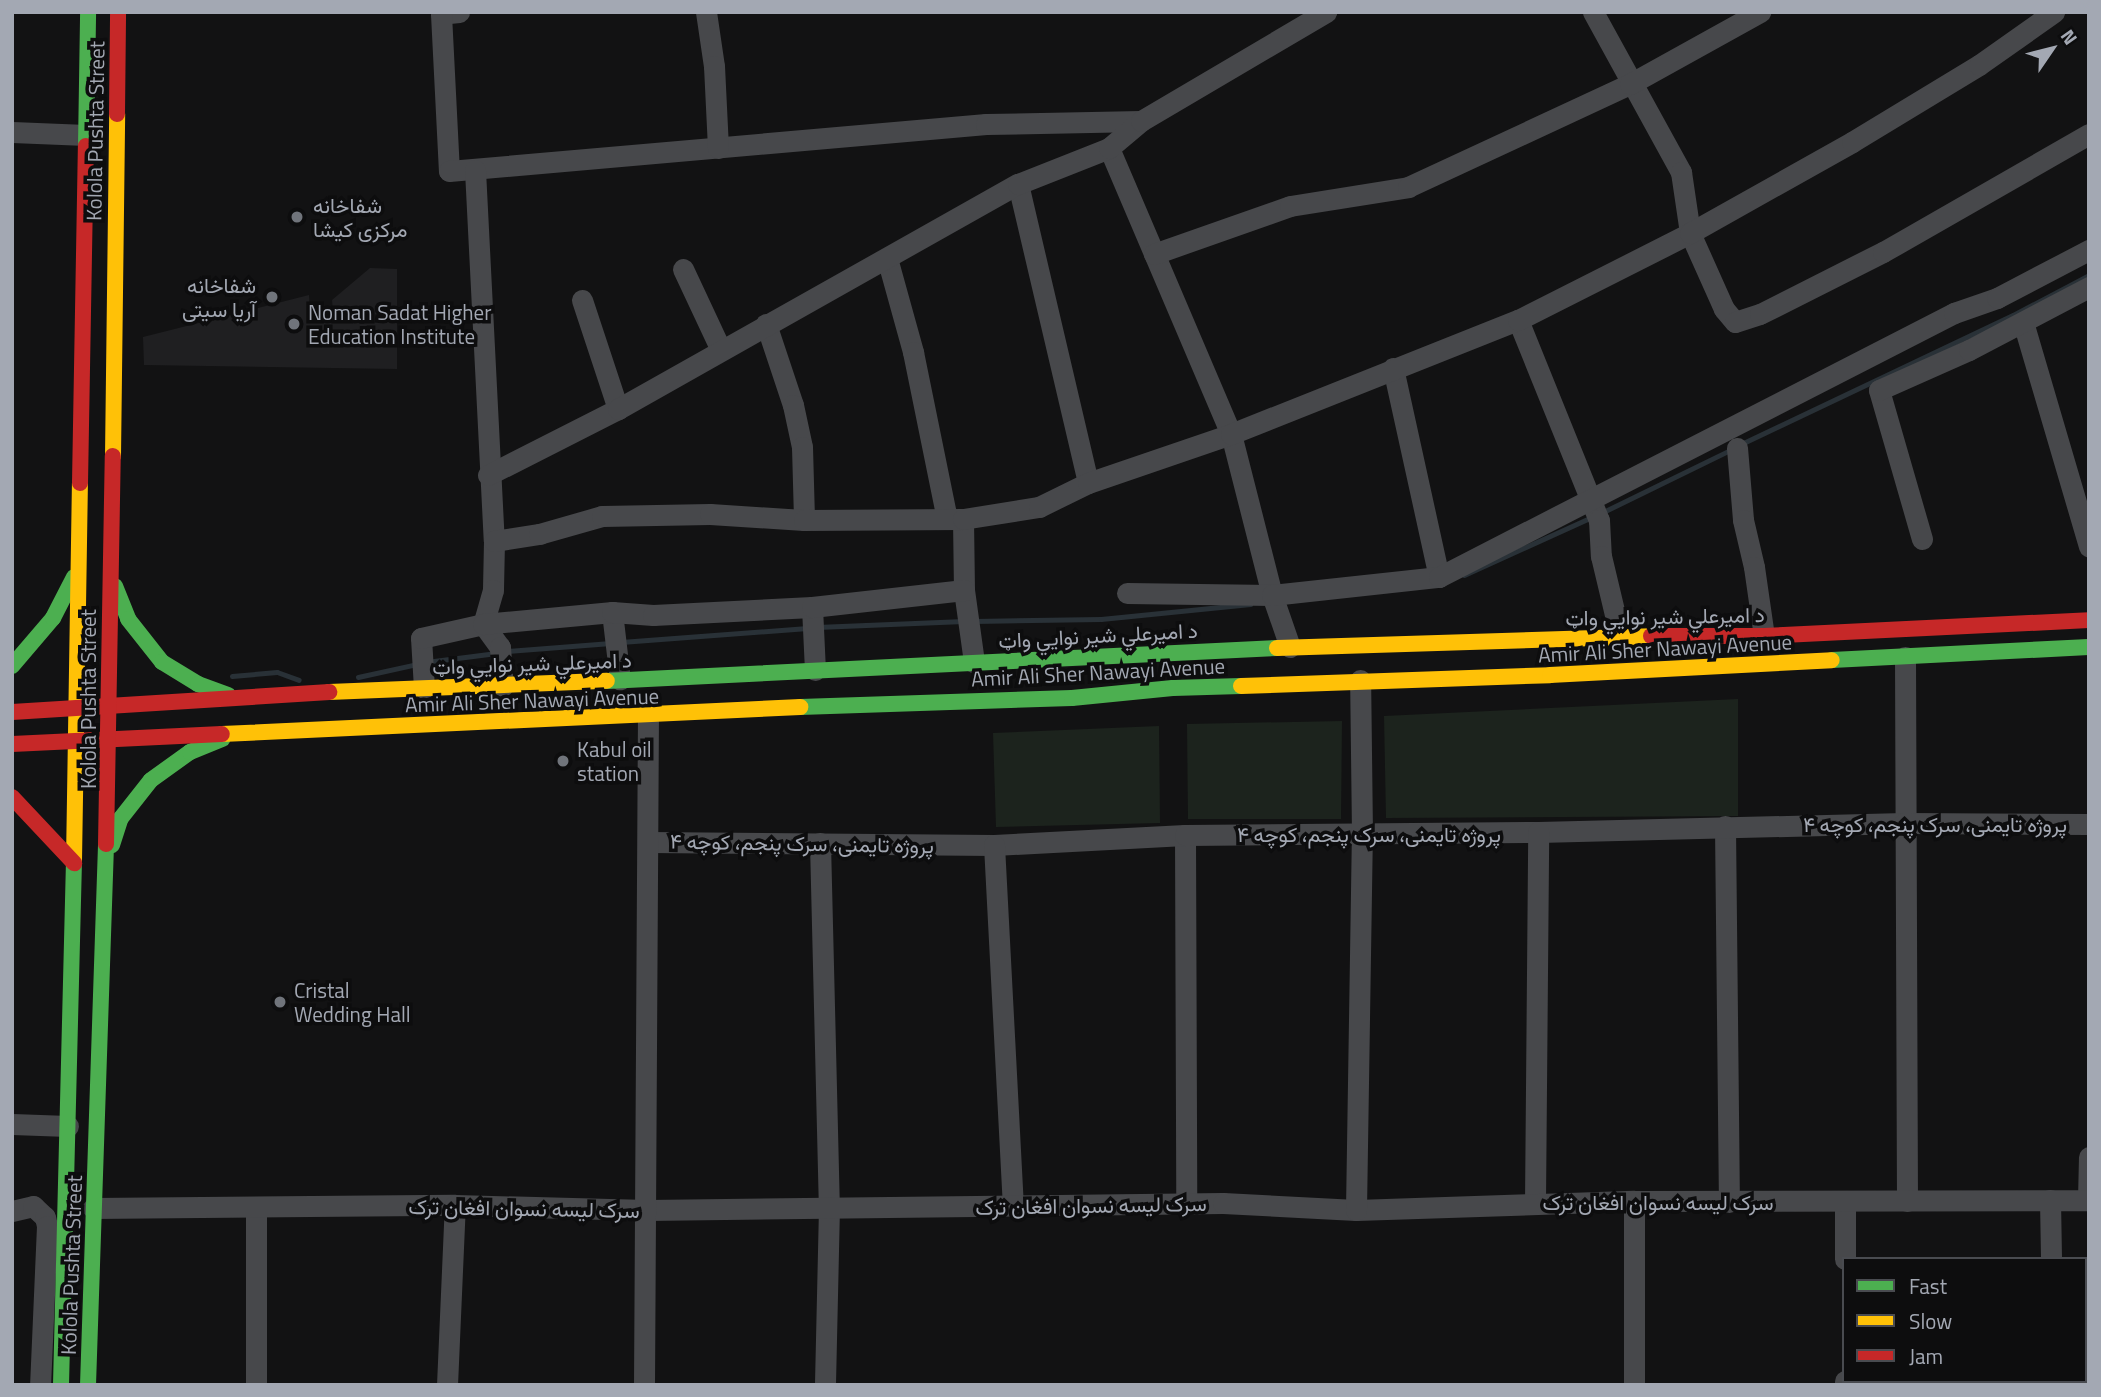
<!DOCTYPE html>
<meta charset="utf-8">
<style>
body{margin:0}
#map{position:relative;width:2101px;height:1397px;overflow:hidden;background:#121213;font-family:"Titillium Web",Vazirmatn,sans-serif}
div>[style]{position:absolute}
.built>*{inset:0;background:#1f1f21}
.green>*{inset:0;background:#1c231d}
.stream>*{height:5px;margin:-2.5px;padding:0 2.5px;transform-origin:2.5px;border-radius:2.5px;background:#293137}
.street>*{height:21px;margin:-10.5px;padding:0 10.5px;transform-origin:10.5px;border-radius:10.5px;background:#47484b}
.fast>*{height:16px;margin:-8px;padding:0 8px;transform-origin:8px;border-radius:8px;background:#4caf50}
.slow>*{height:16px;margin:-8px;padding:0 8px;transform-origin:8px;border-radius:8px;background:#ffc107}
.jam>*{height:16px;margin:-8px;padding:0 8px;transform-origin:8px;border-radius:8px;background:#c62828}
.dots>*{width:19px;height:19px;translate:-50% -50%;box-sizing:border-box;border:4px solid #0d0d0e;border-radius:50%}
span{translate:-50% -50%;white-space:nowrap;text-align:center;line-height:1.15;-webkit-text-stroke:7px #0d0d0e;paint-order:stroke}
.street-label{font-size:21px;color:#a3a8b3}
.poi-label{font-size:21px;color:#a3a8b3}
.left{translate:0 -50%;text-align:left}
.right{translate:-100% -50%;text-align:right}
.frame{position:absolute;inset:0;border:14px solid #a3a8b3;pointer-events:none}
.legend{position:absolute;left:1842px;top:1257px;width:245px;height:126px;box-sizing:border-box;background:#0d0d0e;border:2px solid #494b50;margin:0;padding:9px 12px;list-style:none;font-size:21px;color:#a3a8b3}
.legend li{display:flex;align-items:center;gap:14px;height:35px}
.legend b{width:35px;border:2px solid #494b50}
.north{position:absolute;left:2017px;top:14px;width:70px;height:70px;-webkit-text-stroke:5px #0d0d0e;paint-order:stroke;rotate:55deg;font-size:19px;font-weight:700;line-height:28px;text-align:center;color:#a3a8b3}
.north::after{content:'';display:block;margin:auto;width:24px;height:32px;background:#a3a8b3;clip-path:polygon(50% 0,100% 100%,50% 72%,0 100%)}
</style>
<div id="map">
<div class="built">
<div style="clip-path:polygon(370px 268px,397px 269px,397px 369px,144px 365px,143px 337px,309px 295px,310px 312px,333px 311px,332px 300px)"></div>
</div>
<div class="green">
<div style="clip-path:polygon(1738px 699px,1738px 816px,1386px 818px,1384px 716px)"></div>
<div style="clip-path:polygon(1342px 721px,1341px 819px,1188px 819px,1187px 724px)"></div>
<div style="clip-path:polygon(1159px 726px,1160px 823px,996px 827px,993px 733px)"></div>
</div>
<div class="stream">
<div style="left:1739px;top:445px;width:303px;rotate:-25.4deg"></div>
<div style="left:2013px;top:315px;width:86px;rotate:-27.8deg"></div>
<div style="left:1601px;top:513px;width:144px;rotate:-26deg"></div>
<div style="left:1464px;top:575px;width:141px;rotate:-24.4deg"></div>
<div style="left:974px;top:621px;width:127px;rotate:-0.9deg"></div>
<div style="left:1101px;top:619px;width:150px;rotate:-5.7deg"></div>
<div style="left:817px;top:627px;width:147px;rotate:-2.3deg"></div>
<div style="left:621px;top:642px;width:187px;rotate:-4.3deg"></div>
<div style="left:506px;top:651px;width:105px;rotate:-4.4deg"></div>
<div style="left:426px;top:662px;width:71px;rotate:-7.3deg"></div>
<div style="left:232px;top:676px;width:45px;rotate:-5.1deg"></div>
<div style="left:277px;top:672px;width:23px;rotate:20deg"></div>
<div style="left:358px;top:677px;width:60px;rotate:-12.4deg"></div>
</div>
<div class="street">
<div style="left:459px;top:12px;width:18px;rotate:174deg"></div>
<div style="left:441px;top:14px;width:157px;rotate:87.1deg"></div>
<div style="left:449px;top:171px;width:539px;rotate:-5deg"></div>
<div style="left:986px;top:124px;width:155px;rotate:-1.1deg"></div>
<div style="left:706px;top:12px;width:55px;rotate:81.6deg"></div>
<div style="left:714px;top:66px;width:82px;rotate:87.2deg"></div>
<div style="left:1593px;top:12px;width:183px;rotate:61.2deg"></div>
<div style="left:1681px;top:172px;width:62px;rotate:81.6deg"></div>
<div style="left:1690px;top:233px;width:83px;rotate:65.9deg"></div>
<div style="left:1724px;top:309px;width:17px;rotate:50deg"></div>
<div style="left:1735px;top:322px;width:26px;rotate:-18deg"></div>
<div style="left:1760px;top:314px;width:138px;rotate:-26.8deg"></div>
<div style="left:1883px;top:252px;width:237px;rotate:-29.8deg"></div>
<div style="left:12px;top:132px;width:74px;rotate:2.3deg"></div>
<div style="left:1109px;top:148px;width:311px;rotate:66.9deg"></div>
<div style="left:1231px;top:434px;width:166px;rotate:75.7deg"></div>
<div style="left:1272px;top:595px;width:55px;rotate:70.9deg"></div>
<div style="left:475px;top:170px;width:371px;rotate:87.1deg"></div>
<div style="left:494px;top:541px;width:49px;rotate:91.2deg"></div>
<div style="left:493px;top:590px;width:35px;rotate:106deg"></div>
<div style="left:483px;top:624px;width:29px;rotate:54deg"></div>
<div style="left:500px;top:647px;width:39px;rotate:86deg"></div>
<div style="left:1018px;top:184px;width:307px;rotate:76.8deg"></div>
<div style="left:1154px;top:254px;width:144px;rotate:-19.4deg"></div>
<div style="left:1290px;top:206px;width:120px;rotate:-9.1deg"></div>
<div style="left:1408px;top:187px;width:245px;rotate:-24.9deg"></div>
<div style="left:1630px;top:84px;width:149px;rotate:-29deg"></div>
<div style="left:887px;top:258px;width:98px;rotate:74.5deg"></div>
<div style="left:913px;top:352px;width:170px;rotate:78.5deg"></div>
<div style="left:683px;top:269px;width:89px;rotate:64.9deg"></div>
<div style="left:582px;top:300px;width:115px;rotate:71.7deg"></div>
<div style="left:1518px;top:320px;width:216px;rotate:68deg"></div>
<div style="left:1599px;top:520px;width:36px;rotate:87deg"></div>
<div style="left:1601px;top:556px;width:82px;rotate:76.6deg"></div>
<div style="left:2023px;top:322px;width:234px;rotate:73.6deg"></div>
<div style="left:766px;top:324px;width:85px;rotate:71.6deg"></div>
<div style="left:793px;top:405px;width:43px;rotate:77.9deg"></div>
<div style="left:802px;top:447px;width:73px;rotate:88.4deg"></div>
<div style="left:1393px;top:368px;width:214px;rotate:77.6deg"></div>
<div style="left:1737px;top:448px;width:72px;rotate:85.2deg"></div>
<div style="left:1743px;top:520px;width:48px;rotate:76.8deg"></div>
<div style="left:1754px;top:567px;width:70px;rotate:81.8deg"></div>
<div style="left:488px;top:475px;width:146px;rotate:-26.9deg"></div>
<div style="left:618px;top:409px;width:459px;rotate:-29.4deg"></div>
<div style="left:1018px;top:184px;width:98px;rotate:-21.6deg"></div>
<div style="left:1109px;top:148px;width:42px;rotate:-40.2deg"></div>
<div style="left:1141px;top:121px;width:215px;rotate:-30.5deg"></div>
<div style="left:963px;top:519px;width:71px;rotate:89.2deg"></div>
<div style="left:964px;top:590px;width:73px;rotate:82.1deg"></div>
<div style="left:1922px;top:539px;width:155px;rotate:-106.1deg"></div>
<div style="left:1879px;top:390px;width:98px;rotate:-24deg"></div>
<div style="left:1969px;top:350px;width:136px;rotate:-27.7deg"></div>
<div style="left:494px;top:541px;width:46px;rotate:-8.8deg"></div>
<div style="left:539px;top:534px;width:66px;rotate:-15.9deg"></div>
<div style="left:602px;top:516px;width:108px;rotate:-1.1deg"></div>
<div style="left:710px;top:514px;width:94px;rotate:3.7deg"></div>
<div style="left:804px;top:520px;width:159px;rotate:-0.4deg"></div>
<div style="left:963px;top:519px;width:77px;rotate:-9deg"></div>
<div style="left:1039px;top:507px;width:55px;rotate:-26.1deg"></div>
<div style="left:1088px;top:483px;width:151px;rotate:-18.9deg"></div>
<div style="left:1231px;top:434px;width:309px;rotate:-21.7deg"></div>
<div style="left:1518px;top:320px;width:193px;rotate:-26.8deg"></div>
<div style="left:1690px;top:233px;width:186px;rotate:-29.3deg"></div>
<div style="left:1852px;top:142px;width:149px;rotate:-31.2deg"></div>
<div style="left:1979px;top:65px;width:92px;rotate:-35.2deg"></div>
<div style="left:1127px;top:593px;width:145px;rotate:0.8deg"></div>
<div style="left:1272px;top:595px;width:168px;rotate:-6.2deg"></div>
<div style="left:1439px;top:577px;width:579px;rotate:-27.14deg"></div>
<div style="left:1954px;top:313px;width:46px;rotate:-19.2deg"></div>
<div style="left:1997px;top:298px;width:104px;rotate:-27.6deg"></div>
<div style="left:812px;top:607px;width:63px;rotate:87.3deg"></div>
<div style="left:612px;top:612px;width:68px;rotate:83.3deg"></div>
<div style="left:1905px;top:657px;width:544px;rotate:89.79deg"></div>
<div style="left:424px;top:688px;width:50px;rotate:-93.4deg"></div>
<div style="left:421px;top:638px;width:64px;rotate:-12.7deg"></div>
<div style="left:483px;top:624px;width:130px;rotate:-5.3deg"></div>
<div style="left:612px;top:612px;width:41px;rotate:4.2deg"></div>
<div style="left:653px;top:615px;width:159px;rotate:-2.9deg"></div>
<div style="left:812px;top:607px;width:153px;rotate:-6.4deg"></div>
<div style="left:1725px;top:826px;width:376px;rotate:89.4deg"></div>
<div style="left:1185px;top:835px;width:369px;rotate:89.8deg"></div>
<div style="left:648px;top:842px;width:346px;rotate:0.5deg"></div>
<div style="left:994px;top:845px;width:191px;rotate:-3deg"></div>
<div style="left:1185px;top:835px;width:353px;rotate:-0.5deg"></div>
<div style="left:1538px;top:832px;width:366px;rotate:-1.4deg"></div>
<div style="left:1904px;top:823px;width:185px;rotate:0.3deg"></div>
<div style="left:820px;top:843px;width:364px;rotate:88.6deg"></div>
<div style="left:829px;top:1207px;width:178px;rotate:91.3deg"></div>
<div style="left:994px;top:845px;width:361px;rotate:87deg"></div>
<div style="left:12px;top:1124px;width:56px;rotate:2deg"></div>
<div style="left:2050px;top:1200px;width:59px;rotate:89deg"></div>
<div style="left:2088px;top:1200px;width:43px;rotate:-88.7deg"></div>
<div style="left:1634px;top:1201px;width:184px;rotate:90deg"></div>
<div style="left:1535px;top:1202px;width:370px;rotate:-89.5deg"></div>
<div style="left:1845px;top:1202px;width:57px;rotate:90deg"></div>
<div style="left:256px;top:1207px;width:178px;rotate:90deg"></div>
<div style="left:93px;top:1208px;width:362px;rotate:-0.5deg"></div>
<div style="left:455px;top:1205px;width:192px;rotate:1.5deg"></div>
<div style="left:647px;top:1210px;width:576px;rotate:-0.7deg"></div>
<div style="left:1223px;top:1203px;width:133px;rotate:3deg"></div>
<div style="left:1356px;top:1210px;width:278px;rotate:-1.9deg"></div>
<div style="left:1634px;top:1201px;width:455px;rotate:-0.1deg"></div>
<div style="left:1356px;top:1210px;width:376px;rotate:-89.1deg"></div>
<div style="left:1362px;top:834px;width:154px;rotate:-90.7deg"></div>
<div style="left:12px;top:1211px;width:22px;rotate:-13deg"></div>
<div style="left:33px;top:1206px;width:16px;rotate:43deg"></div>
<div style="left:45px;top:1217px;width:9px;rotate:77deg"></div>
<div style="left:47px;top:1226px;width:159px;rotate:92.5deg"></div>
<div style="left:1845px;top:1381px;width:4px;rotate:90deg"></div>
<div style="left:2053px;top:1381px;width:4px;rotate:90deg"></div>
<div style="left:447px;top:1385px;width:180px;rotate:-87.5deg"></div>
<div style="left:644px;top:1385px;width:669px;rotate:-89.66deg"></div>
</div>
<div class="fast">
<div style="left:86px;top:146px;width:134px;rotate:-89.1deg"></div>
<div style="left:115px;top:586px;width:35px;rotate:68deg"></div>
<div style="left:128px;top:619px;width:55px;rotate:51.7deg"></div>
<div style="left:162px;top:662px;width:42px;rotate:31.4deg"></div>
<div style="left:198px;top:684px;width:32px;rotate:20deg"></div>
<div style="left:1832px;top:660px;width:257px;rotate:-2.9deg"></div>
<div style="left:12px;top:666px;width:63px;rotate:-49.5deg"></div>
<div style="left:53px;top:618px;width:46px;rotate:-62.9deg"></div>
<div style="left:607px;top:681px;width:671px;rotate:-2.82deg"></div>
<div style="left:800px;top:707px;width:272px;rotate:-1.9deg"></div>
<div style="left:1072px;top:698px;width:101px;rotate:-5.7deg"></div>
<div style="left:1173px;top:688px;width:68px;rotate:-1.7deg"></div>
<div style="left:112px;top:845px;width:28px;rotate:-72deg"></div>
<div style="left:121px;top:818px;width:48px;rotate:-51.7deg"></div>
<div style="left:151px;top:780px;width:48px;rotate:-35.7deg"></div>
<div style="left:190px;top:752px;width:35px;rotate:-22deg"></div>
<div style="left:61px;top:1385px;width:524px;rotate:-88.58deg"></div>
<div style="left:88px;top:1385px;width:541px;rotate:-88.09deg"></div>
</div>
<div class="slow">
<div style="left:113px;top:456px;width:342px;rotate:-89.3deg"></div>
<div style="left:1277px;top:648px;width:374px;rotate:-1.8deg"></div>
<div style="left:1241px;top:686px;width:309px;rotate:-2deg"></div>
<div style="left:1550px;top:675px;width:282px;rotate:-3deg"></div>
<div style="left:329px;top:692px;width:278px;rotate:-2.3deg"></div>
<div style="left:222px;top:734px;width:579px;rotate:-2.67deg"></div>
<div style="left:74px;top:861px;width:378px;rotate:-89.1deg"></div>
</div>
<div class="jam">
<div style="left:117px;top:114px;width:102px;rotate:-89.4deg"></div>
<div style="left:80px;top:483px;width:337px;rotate:-89deg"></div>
<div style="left:1651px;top:636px;width:113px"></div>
<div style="left:1764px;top:636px;width:325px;rotate:-2.8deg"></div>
<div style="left:12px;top:712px;width:318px;rotate:-3.6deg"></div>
<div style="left:12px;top:744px;width:210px;rotate:-2.7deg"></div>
<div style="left:12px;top:797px;width:91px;rotate:46.8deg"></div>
<div style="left:106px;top:844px;width:388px;rotate:-89deg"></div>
</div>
<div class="dots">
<div style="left:297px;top:217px;background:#70747b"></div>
<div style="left:272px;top:297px;background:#70747b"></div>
<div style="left:294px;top:324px;background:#70747b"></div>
<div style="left:563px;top:761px;background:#70747b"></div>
<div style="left:280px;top:1002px;background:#70747b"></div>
</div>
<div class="street-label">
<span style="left:95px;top:131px;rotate:-89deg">Kolola Pushta Street</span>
<span style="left:1665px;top:616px;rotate:-1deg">د امیرعلي شیر نوايي واټ</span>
<span style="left:1098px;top:635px;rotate:-3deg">د امیرعلي شیر نوايي واټ</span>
<span style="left:1665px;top:648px;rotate:-3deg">Amir Ali Sher Nawayi Avenue</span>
<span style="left:532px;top:663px;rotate:-2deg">د امیرعلي شیر نوايي واټ</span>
<span style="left:1098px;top:672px;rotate:-3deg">Amir Ali Sher Nawayi Avenue</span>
<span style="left:88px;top:699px;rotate:-90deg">Kolola Pushta Street</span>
<span style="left:532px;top:700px;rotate:-2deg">Amir Ali Sher Nawayi Avenue</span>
<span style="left:1935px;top:824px">پروژه تایمنی، سرک پنجم، کوچه ۴</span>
<span style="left:1369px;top:834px">پروژه تایمنی، سرک پنجم، کوچه ۴</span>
<span style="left:802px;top:843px;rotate:1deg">پروژه تایمنی، سرک پنجم، کوچه ۴</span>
<span style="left:1658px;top:1202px">سرک لیسه نسوان افغان‌ ترک</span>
<span style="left:1091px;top:1205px;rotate:-1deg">سرک لیسه نسوان افغان‌ ترک</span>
<span style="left:524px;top:1208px;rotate:1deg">سرک لیسه نسوان افغان‌ ترک</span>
<span style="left:71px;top:1265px;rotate:-88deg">Kolola Pushta Street</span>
</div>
<div class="poi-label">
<span class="left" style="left:313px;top:217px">شفاخانه<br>مرکزی کیشا</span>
<span class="right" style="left:256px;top:297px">شفاخانه<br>آریا سیتی</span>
<span class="left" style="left:308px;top:324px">Noman Sadat Higher<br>Education Institute</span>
<span class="left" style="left:577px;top:761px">Kabul oil<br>station</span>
<span class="left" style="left:294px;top:1002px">Cristal<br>Wedding Hall</span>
</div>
<div class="frame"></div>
<ul class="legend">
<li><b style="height:9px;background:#4caf50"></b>Fast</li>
<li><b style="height:9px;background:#ffc107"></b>Slow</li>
<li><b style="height:9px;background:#c62828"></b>Jam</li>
</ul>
<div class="north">N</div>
</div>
